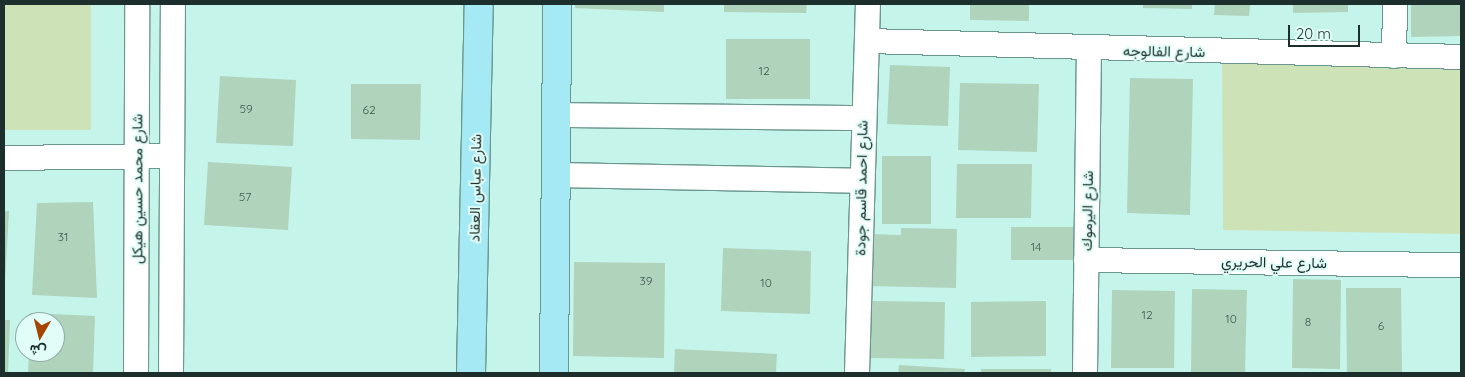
<!DOCTYPE html>
<meta charset="utf-8">
<style>
body{margin:0}
#map{position:relative;width:1465px;height:377px;overflow:hidden;background:#c5f4eb;font-family:Quicksand,Vazirmatn,sans-serif}
div>[style]{position:absolute}
.green>*{inset:0;background:#cee2b7}
.building>*{inset:0;background:#b0d3bb}
.roads{filter:drop-shadow(1px 0 #6b978f) drop-shadow(-1px 0 #6b978f) drop-shadow(0 1px #6b978f) drop-shadow(0 -1px #6b978f)}
.minor>*{height:24px;margin:-12px;padding:0 12px;transform-origin:12px;border-radius:12px;background:#fff}
.primary>*{height:28px;margin:-14px;padding:0 14px;transform-origin:14px;border-radius:14px;background:#a4e9f4}
span{translate:-50% -50%;white-space:nowrap;text-align:center;line-height:1.15;-webkit-text-stroke:4px #e1fdf7;paint-order:stroke}
.number-label{font-size:12px;color:#425850}
.number-label span{-webkit-text-stroke-width:0}
.street-label{font-size:15px;color:#1d2f2c}
.frame{position:absolute;inset:0;border:5px solid #1d2f2c;pointer-events:none}
.north{position:absolute;left:15px;top:312px;width:50px;height:50px;box-sizing:border-box;background:#e1fdf7;border:1px solid #93aba6;border-radius:50%;rotate:188deg;font-size:14px;font-weight:700;line-height:20px;text-align:center;color:#1d2f2c}
.north::after{content:'';display:block;margin:auto;width:18px;height:22px;background:#a64500;clip-path:polygon(50% 0,100% 100%,50% 72%,0 100%)}
.scale{position:absolute;left:1288px;top:25px;width:72px;height:22px;box-sizing:border-box;border:2px solid #1d2f2c;border-top:0;padding-left:6px;font-size:15px;line-height:18px;white-space:nowrap;color:#1d2f2c;-webkit-text-stroke:4px #e1fdf7;paint-order:stroke}
</style>
<div id="map">
<div class="green">
<div style="clip-path:polygon(4px 4px,91px 4px,91px 130px,4px 130px)"></div>
<div style="clip-path:polygon(1222px 57px,1461px 64px,1461px 234px,1223px 230px)"></div>
</div>
<div class="building">
<div style="clip-path:polygon(575px 4px,664px 4px,664px 12px,575px 8px)"></div>
<div style="clip-path:polygon(724px 4px,807px 4px,806px 13px,724px 12px)"></div>
<div style="clip-path:polygon(970px 4px,1029px 4px,1029px 21px,970px 20px)"></div>
<div style="clip-path:polygon(1143px 4px,1192px 4px,1192px 9px,1143px 8px)"></div>
<div style="clip-path:polygon(1215px 4px,1250px 4px,1249px 16px,1214px 15px)"></div>
<div style="clip-path:polygon(1293px 4px,1348px 4px,1348px 12px,1293px 13px)"></div>
<div style="clip-path:polygon(1411px 4px,1461px 4px,1461px 36px,1411px 37px)"></div>
<div style="clip-path:polygon(726px 39px,810px 39px,810px 99px,726px 99px)"></div>
<div style="clip-path:polygon(890px 65px,950px 67px,948px 126px,887px 124px)"></div>
<div style="clip-path:polygon(220px 76px,296px 80px,293px 146px,216px 143px)"></div>
<div style="clip-path:polygon(1130px 78px,1193px 79px,1190px 215px,1127px 213px)"></div>
<div style="clip-path:polygon(960px 83px,1039px 84px,1037px 152px,958px 150px)"></div>
<div style="clip-path:polygon(351px 84px,421px 84px,420px 140px,351px 139px)"></div>
<div style="clip-path:polygon(882px 156px,931px 156px,931px 224px,882px 224px)"></div>
<div style="clip-path:polygon(208px 162px,292px 167px,288px 230px,204px 225px)"></div>
<div style="clip-path:polygon(957px 164px,1032px 164px,1031px 218px,956px 218px)"></div>
<div style="clip-path:polygon(93px 202px,97px 298px,32px 295px,37px 203px)"></div>
<div style="clip-path:polygon(4px 211px,9px 211px,5px 283px,4px 283px)"></div>
<div style="clip-path:polygon(1011px 227px,1075px 227px,1075px 260px,1011px 260px)"></div>
<div style="clip-path:polygon(901px 228px,957px 229px,956px 288px,868px 286px,869px 234px,901px 235px)"></div>
<div style="clip-path:polygon(723px 248px,811px 251px,810px 314px,721px 311px)"></div>
<div style="clip-path:polygon(574px 262px,665px 263px,664px 358px,573px 356px)"></div>
<div style="clip-path:polygon(1293px 279px,1341px 280px,1340px 369px,1292px 368px)"></div>
<div style="clip-path:polygon(1346px 288px,1401px 288px,1402px 373px,1347px 373px)"></div>
<div style="clip-path:polygon(1192px 289px,1247px 290px,1245px 373px,1191px 373px)"></div>
<div style="clip-path:polygon(1112px 290px,1175px 291px,1174px 368px,1111px 368px)"></div>
<div style="clip-path:polygon(869px 301px,945px 302px,944px 359px,868px 358px)"></div>
<div style="clip-path:polygon(1046px 301px,1046px 356px,971px 357px,971px 302px)"></div>
<div style="clip-path:polygon(30px 313px,95px 316px,93px 373px,28px 373px,29px 352px,55px 352px,55px 322px,30px 322px)"></div>
<div style="clip-path:polygon(4px 320px,10px 320px,8px 373px,4px 373px)"></div>
<div style="clip-path:polygon(675px 349px,777px 354px,776px 373px,674px 373px)"></div>
<div style="clip-path:polygon(899px 365px,965px 369px,964px 373px,898px 373px)"></div>
<div style="clip-path:polygon(981px 369px,1051px 369px,1051px 373px,981px 373px)"></div>
</div>
<div class="roads">
<div class="minor">
<div style="left:867px;top:41px;width:594px;rotate:1.54deg"></div>
<div style="left:1394px;top:56px;width:52px;rotate:-88.9deg"></div>
<div style="left:556px;top:115px;width:307px;rotate:0.6deg"></div>
<div style="left:4px;top:158px;width:168px;rotate:-0.7deg"></div>
<div style="left:555px;top:175px;width:306px;rotate:1.1deg"></div>
<div style="left:1086px;top:260px;width:375px;rotate:0.8deg"></div>
<div style="left:136px;top:373px;width:369px;rotate:-89.8deg"></div>
<div style="left:171px;top:373px;width:369px;rotate:-89.7deg"></div>
<div style="left:857px;top:373px;width:369px;rotate:-88.3deg"></div>
<div style="left:1085px;top:373px;width:324px;rotate:-89.3deg"></div>
</div>
<div class="primary">
<div style="left:471px;top:373px;width:369px;rotate:-88.8deg"></div>
<div style="left:554px;top:373px;width:369px;rotate:-89.5deg"></div>
</div>
</div>
<div class="number-label">
<span style="left:764px;top:71px">12</span>
<span style="left:246px;top:109px">59</span>
<span style="left:369px;top:110px">62</span>
<span style="left:245px;top:197px">57</span>
<span style="left:63px;top:237px">31</span>
<span style="left:1036px;top:247px">14</span>
<span style="left:646px;top:281px">39</span>
<span style="left:766px;top:283px">10</span>
<span style="left:1147px;top:315px">12</span>
<span style="left:1231px;top:319px">10</span>
<span style="left:1308px;top:322px">8</span>
<span style="left:1381px;top:326px">6</span>
</div>
<div class="street-label">
<span style="left:1164px;top:51px;rotate:1deg">شارع الفالوجه</span>
<span style="left:475px;top:188px;rotate:-89deg">شارع عباس العقاد</span>
<span style="left:861px;top:188px;rotate:-89deg">شارع احمد قاسم جودة</span>
<span style="left:137px;top:189px;rotate:-90deg">شارع محمد حسين هيكل</span>
<span style="left:1087px;top:211px;rotate:-89deg">شارع اليرموك</span>
<span style="left:1274px;top:262px;rotate:1deg">شارع علي الحريري</span>
</div>
<div class="frame"></div>
<div class="north">ش</div>
<div class="scale">20 m</div>
</div>
